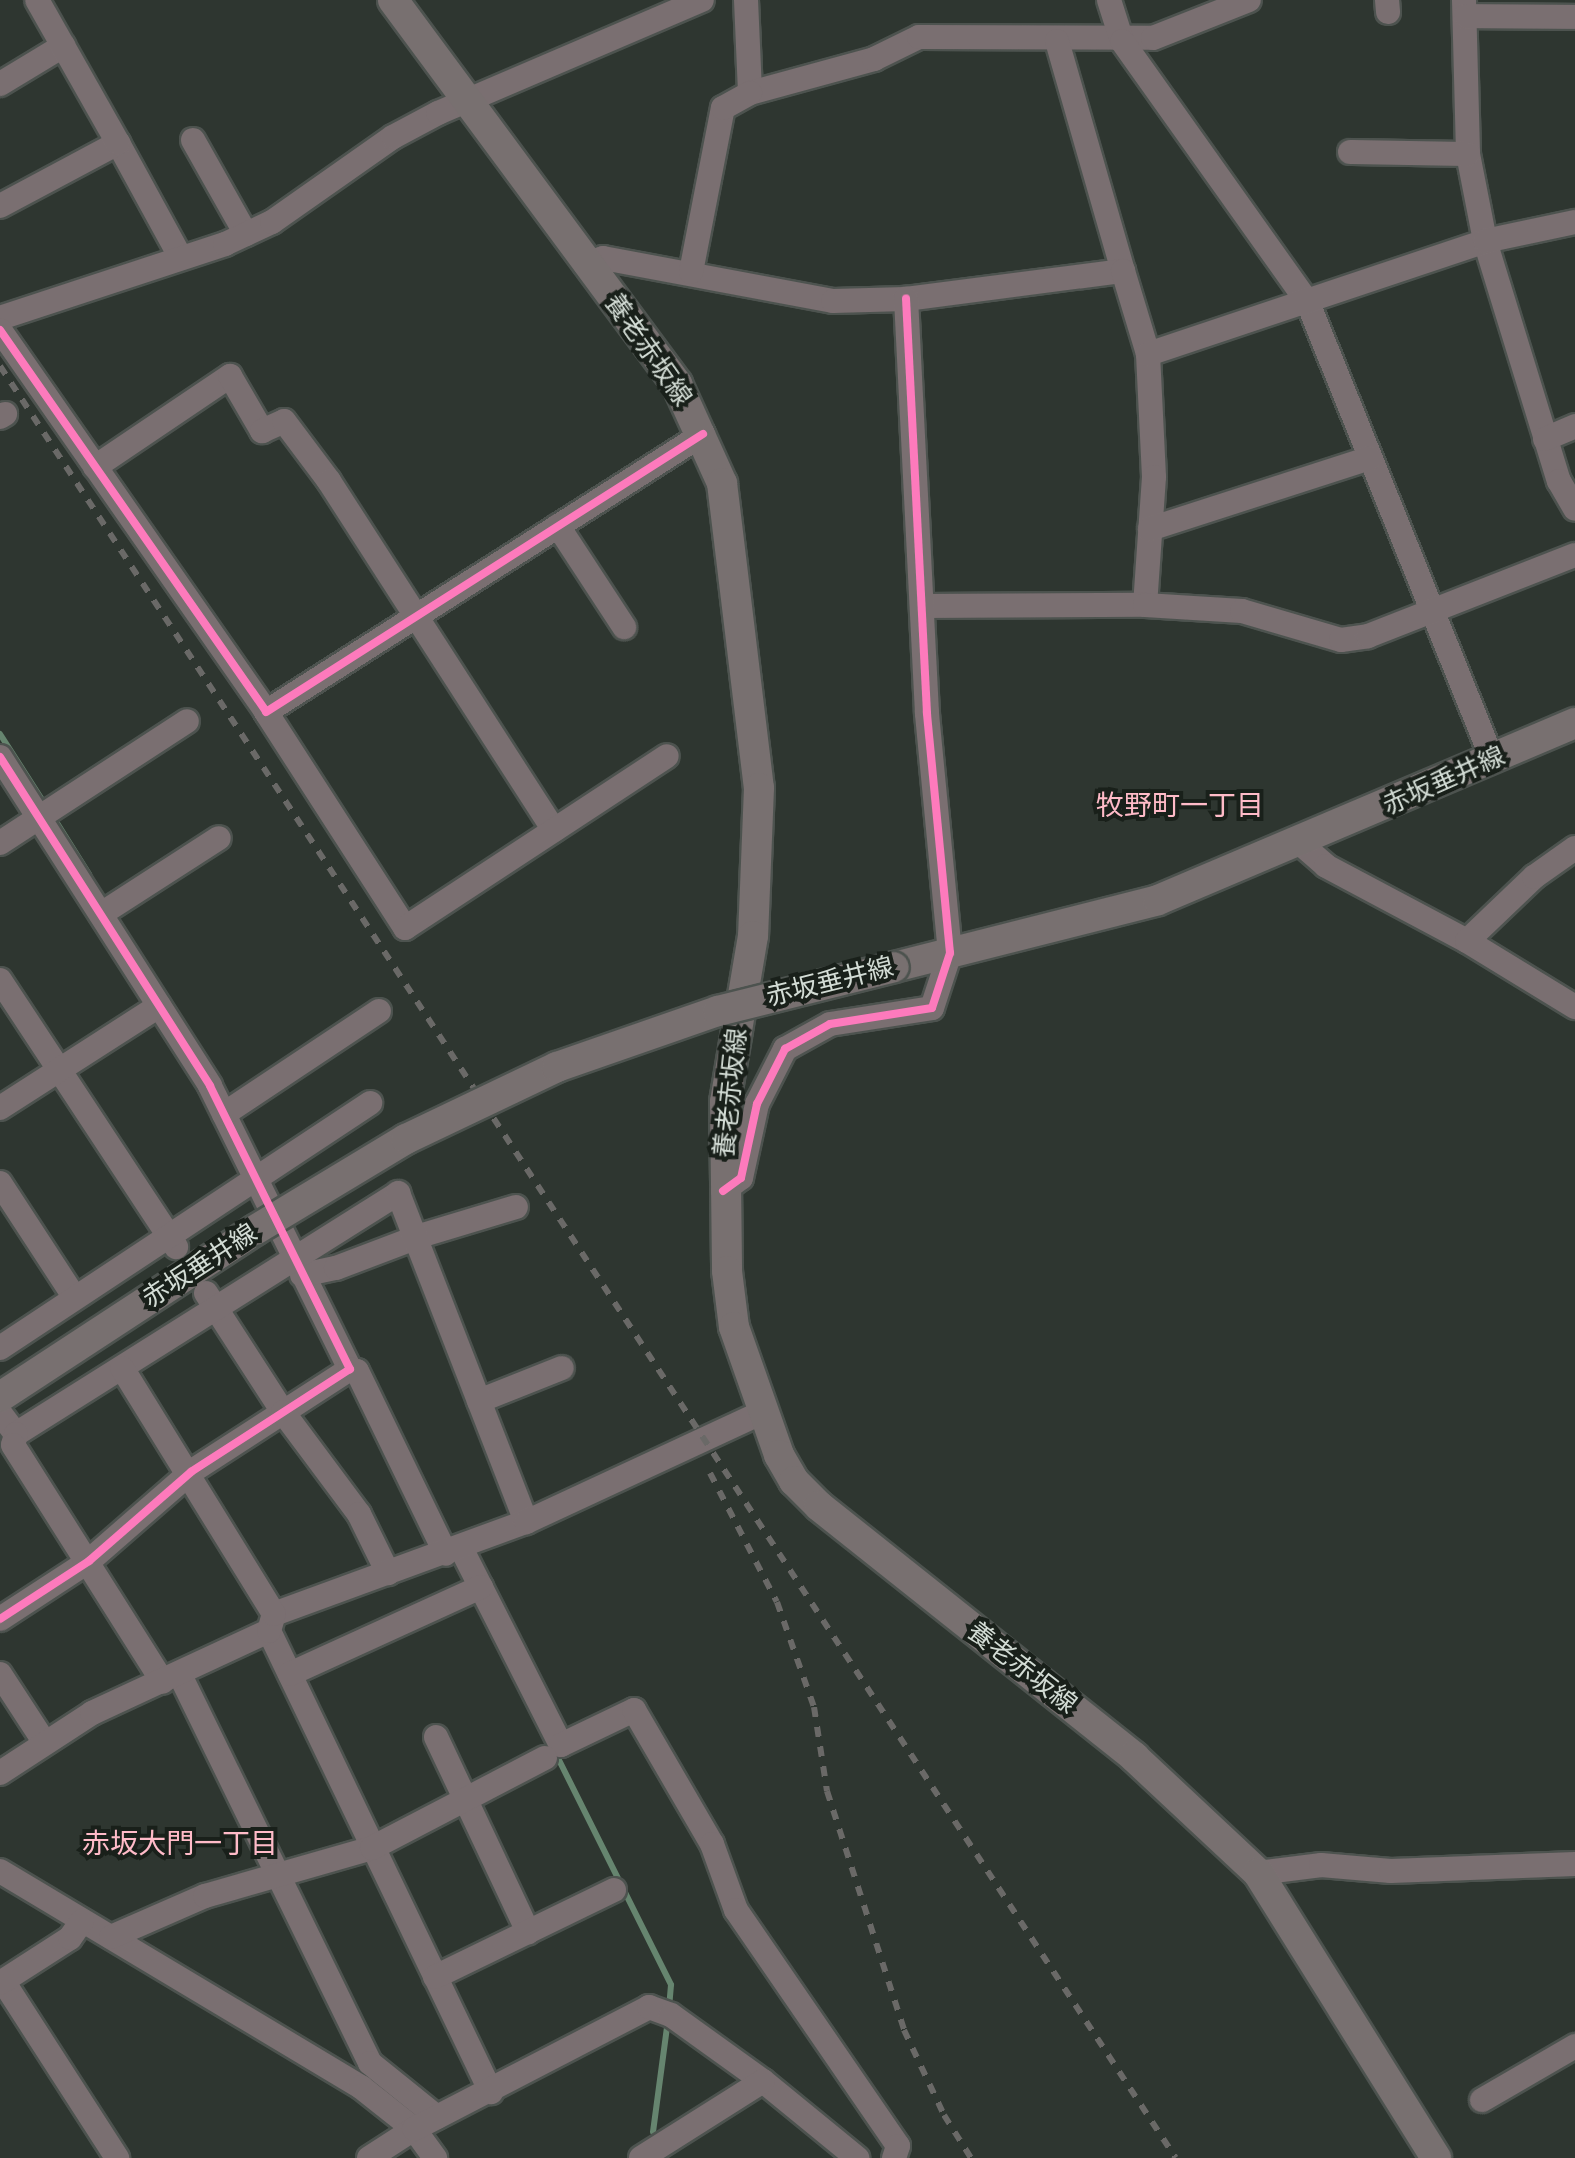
<!DOCTYPE html>
<meta charset="utf-8">
<style>
body{margin:0}
#map{position:relative;width:1575px;height:2158px;overflow:hidden;background:#2e3630;font-family:Raleway,"Noto Sans JP",sans-serif}
div>[style]{position:absolute}
.stream>*{height:6px;margin:-3px;padding:0 3px;transform-origin:3px;border-radius:3px;background:#66856f}
.roads{filter:drop-shadow(2px 0 #4d534f) drop-shadow(-2px 0 #4d534f) drop-shadow(0 2px #4d534f) drop-shadow(0 -2px #4d534f)}
.minor>*{height:24px;margin:-12px;padding:0 12px;transform-origin:12px;border-radius:12px;background:#7a6f71}
.major>*{height:30px;margin:-15px;padding:0 15px;transform-origin:15px;border-radius:15px;background:#787070}
.rail>*{height:6px;margin-top:-3px;transform-origin:0;background:repeating-linear-gradient(90deg,#6a6967 0 10px,transparent 0 20px)}
.bridges{filter:drop-shadow(2px 0 #4d534f) drop-shadow(-2px 0 #4d534f) drop-shadow(0 2px #4d534f) drop-shadow(0 -2px #4d534f)}
.major-bridge>*{height:30px;margin:-15px;padding:0 15px;transform-origin:15px;border-radius:15px;background:#787070}
.cycleway>*{height:8px;margin:-4px;padding:0 4px;transform-origin:4px;border-radius:4px;background:#fd7abc}
span{translate:-50% -50%;white-space:nowrap;text-align:center;line-height:1.15;-webkit-text-stroke:8px #19201a;paint-order:stroke}
.street-label{font-size:26px;color:#d3dcd5}
.neighbourhood-label{font-size:28px;color:#ffbbc8}
</style>
<div id="map">
<div class="stream">
<div style="left:0;top:734px;width:85px;rotate:57.4deg"></div>
<div style="left:52px;top:815px;width:70px;rotate:57.9deg"></div>
<div style="left:555px;top:1752px;width:260px;rotate:63.5deg"></div>
<div style="left:671px;top:1985px;width:24px;rotate:95deg"></div>
<div style="left:653px;top:2132px;width:113px;rotate:-82.4deg"></div>
</div>
<div class="roads">
<div class="minor">
<div style="left:746px;top:0;width:93px;rotate:87.5deg"></div>
<div style="left:750px;top:93px;width:129px;rotate:-15.3deg"></div>
<div style="left:874px;top:59px;width:50px;rotate:-26.1deg"></div>
<div style="left:919px;top:37px;width:234px;rotate:0.2deg"></div>
<div style="left:1153px;top:38px;width:103px;rotate:-21.6deg"></div>
<div style="left:1109px;top:0;width:43px;rotate:72.4deg"></div>
<div style="left:1122px;top:41px;width:321px;rotate:54.6deg"></div>
<div style="left:1308px;top:303px;width:493px;rotate:68deg"></div>
<div style="left:1387px;top:0;width:12px;rotate:85deg"></div>
<div style="left:1464px;top:0;width:154px;rotate:88.5deg"></div>
<div style="left:1468px;top:154px;width:89px;rotate:78.9deg"></div>
<div style="left:1485px;top:241px;width:251px;rotate:72.9deg"></div>
<div style="left:1559px;top:481px;width:32px;rotate:60deg"></div>
<div style="left:1466px;top:16px;width:109px;rotate:0.5deg"></div>
<div style="left:1057px;top:41px;width:239px;rotate:74deg"></div>
<div style="left:0;top:84px;width:74px;rotate:-31.1deg"></div>
<div style="left:193px;top:140px;width:108px;rotate:60.6deg"></div>
<div style="left:118px;top:143px;width:131px;rotate:61.3deg"></div>
<div style="left:1350px;top:152px;width:118px;rotate:1deg"></div>
<div style="left:0;top:206px;width:134px;rotate:-28.1deg"></div>
<div style="left:118px;top:143px;width:164px;rotate:-119.5deg"></div>
<div style="left:585px;top:264px;width:19px;rotate:-18deg"></div>
<div style="left:603px;top:258px;width:234px;rotate:10.6deg"></div>
<div style="left:833px;top:301px;width:73px;rotate:-1.6deg"></div>
<div style="left:906px;top:299px;width:219px;rotate:-7.4deg"></div>
<div style="left:1123px;top:271px;width:87px;rotate:73.2deg"></div>
<div style="left:1148px;top:354px;width:123px;rotate:87.2deg"></div>
<div style="left:1154px;top:477px;width:128px;rotate:94deg"></div>
<div style="left:691px;top:272px;width:167px;rotate:-79deg"></div>
<div style="left:723px;top:108px;width:31px;rotate:-29deg"></div>
<div style="left:0;top:318px;width:237px;rotate:-18.2deg"></div>
<div style="left:225px;top:244px;width:52px;rotate:-25.1deg"></div>
<div style="left:272px;top:222px;width:148px;rotate:-35.1deg"></div>
<div style="left:393px;top:137px;width:51px;rotate:-28.1deg"></div>
<div style="left:438px;top:113px;width:287px;rotate:-23.2deg"></div>
<div style="left:0;top:330px;width:465px;rotate:55.1deg"></div>
<div style="left:266px;top:712px;width:518px;rotate:-32.46deg"></div>
<div style="left:1148px;top:354px;width:355px;rotate:-18.5deg"></div>
<div style="left:1485px;top:241px;width:92px;rotate:-11.9deg"></div>
<div style="left:0;top:417px;width:6px;rotate:-31deg"></div>
<div style="left:1545px;top:439px;width:33px;rotate:-23deg"></div>
<div style="left:95px;top:467px;width:163px;rotate:-34deg"></div>
<div style="left:230px;top:376px;width:64px;rotate:59.8deg"></div>
<div style="left:262px;top:431px;width:24px;rotate:-24deg"></div>
<div style="left:284px;top:421px;width:75px;rotate:53.1deg"></div>
<div style="left:329px;top:481px;width:415px;rotate:57.2deg"></div>
<div style="left:558px;top:526px;width:121px;rotate:56.8deg"></div>
<div style="left:1150px;top:529px;width:231px;rotate:-17.9deg"></div>
<div style="left:923px;top:606px;width:222px;rotate:-0.3deg"></div>
<div style="left:1145px;top:605px;width:97px;rotate:3.5deg"></div>
<div style="left:1242px;top:611px;width:103px;rotate:16.3deg"></div>
<div style="left:1341px;top:640px;width:27px;rotate:-8deg"></div>
<div style="left:1368px;top:636px;width:222px;rotate:-21.4deg"></div>
<div style="left:266px;top:712px;width:257px;rotate:57.2deg"></div>
<div style="left:405px;top:928px;width:313px;rotate:-33.3deg"></div>
<div style="left:0;top:757px;width:390px;rotate:57.4deg"></div>
<div style="left:210px;top:1086px;width:316px;rotate:63.7deg"></div>
<div style="left:350px;top:1369px;width:189px;rotate:147.1deg"></div>
<div style="left:191px;top:1472px;width:135px;rotate:138.9deg"></div>
<div style="left:89px;top:1561px;width:106px;rotate:146.9deg"></div>
<div style="left:0;top:843px;width:223px;rotate:-33.1deg"></div>
<div style="left:1301px;top:844px;width:33px;rotate:41deg"></div>
<div style="left:1326px;top:866px;width:160px;rotate:28deg"></div>
<div style="left:1467px;top:941px;width:127px;rotate:31.4deg"></div>
<div style="left:101px;top:914px;width:140px;rotate:-32.8deg"></div>
<div style="left:1467px;top:941px;width:93px;rotate:-43.7deg"></div>
<div style="left:1534px;top:877px;width:50px;rotate:-35.3deg"></div>
<div style="left:0;top:980px;width:320px;rotate:56.6deg"></div>
<div style="left:0;top:1108px;width:189px;rotate:-32.7deg"></div>
<div style="left:224px;top:1114px;width:186px;rotate:-33.6deg"></div>
<div style="left:0;top:1183px;width:137px;rotate:56.9deg"></div>
<div style="left:723px;top:1191px;width:22px;rotate:-36deg"></div>
<div style="left:741px;top:1178px;width:76px;rotate:-77.8deg"></div>
<div style="left:757px;top:1104px;width:62px;rotate:-63deg"></div>
<div style="left:785px;top:1049px;width:51px;rotate:-29.1deg"></div>
<div style="left:830px;top:1024px;width:103px;rotate:-8.9deg"></div>
<div style="left:932px;top:1008px;width:58px;rotate:-71.9deg"></div>
<div style="left:950px;top:953px;width:241px;rotate:-95.5deg"></div>
<div style="left:927px;top:713px;width:415px;rotate:-92.9deg"></div>
<div style="left:302px;top:1275px;width:35px;rotate:-12deg"></div>
<div style="left:336px;top:1268px;width:93px;rotate:-20.8deg"></div>
<div style="left:423px;top:1235px;width:97px;rotate:-16.8deg"></div>
<div style="left:206px;top:1293px;width:142px;rotate:57.1deg"></div>
<div style="left:283px;top:1412px;width:127px;rotate:53.3deg"></div>
<div style="left:359px;top:1514px;width:66px;rotate:63.8deg"></div>
<div style="left:0;top:1348px;width:444px;rotate:-33.5deg"></div>
<div style="left:350px;top:1369px;width:7px;rotate:16deg"></div>
<div style="left:357px;top:1371px;width:203px;rotate:64.1deg"></div>
<div style="left:479px;top:1401px;width:89px;rotate:-21.7deg"></div>
<div style="left:0;top:1413px;width:26px;rotate:53deg"></div>
<div style="left:16px;top:1434px;width:452px;rotate:-32.2deg"></div>
<div style="left:398px;top:1193px;width:353px;rotate:68.7deg"></div>
<div style="left:16px;top:1434px;width:11px;rotate:105deg"></div>
<div style="left:13px;top:1445px;width:280px;rotate:57.7deg"></div>
<div style="left:461px;top:1548px;width:221px;rotate:63.1deg"></div>
<div style="left:561px;top:1745px;width:81px;rotate:-25.6deg"></div>
<div style="left:634px;top:1710px;width:155px;rotate:59.8deg"></div>
<div style="left:712px;top:1844px;width:70px;rotate:70deg"></div>
<div style="left:736px;top:1910px;width:286px;rotate:55.5deg"></div>
<div style="left:898px;top:2146px;width:13px;rotate:108deg"></div>
<div style="left:274px;top:1614px;width:268px;rotate:-20.1deg"></div>
<div style="left:526px;top:1522px;width:259px;rotate:-24.9deg"></div>
<div style="left:269px;top:1631px;width:512px;rotate:64.29deg"></div>
<div style="left:0;top:1674px;width:82px;rotate:56.9deg"></div>
<div style="left:290px;top:1674px;width:210px;rotate:-24.5deg"></div>
<div style="left:180px;top:1675px;width:432px;rotate:63.9deg"></div>
<div style="left:370px;top:2063px;width:86px;rotate:38.9deg"></div>
<div style="left:436px;top:1737px;width:216px;rotate:64.7deg"></div>
<div style="left:0;top:1773px;width:110px;rotate:-33.1deg"></div>
<div style="left:92px;top:1713px;width:195px;rotate:-24.9deg"></div>
<div style="left:269px;top:1631px;width:18px;rotate:-74deg"></div>
<div style="left:274px;top:1614px;width:289px;rotate:-121.7deg"></div>
<div style="left:0;top:1871px;width:421px;rotate:30.9deg"></div>
<div style="left:361px;top:2087px;width:68px;rotate:38.4deg"></div>
<div style="left:414px;top:2129px;width:36px;rotate:54deg"></div>
<div style="left:1258px;top:1873px;width:64px;rotate:-7.2deg"></div>
<div style="left:1321px;top:1865px;width:70px;rotate:4.9deg"></div>
<div style="left:1391px;top:1871px;width:184px;rotate:-2.2deg"></div>
<div style="left:111px;top:1937px;width:103px;rotate:-23.6deg"></div>
<div style="left:205px;top:1896px;width:174px;rotate:-16deg"></div>
<div style="left:372px;top:1848px;width:195px;rotate:-27.5deg"></div>
<div style="left:435px;top:1977px;width:199px;rotate:-25.9deg"></div>
<div style="left:3px;top:1981px;width:211px;rotate:57.2deg"></div>
<div style="left:0;top:1983px;width:83px;rotate:-32.7deg"></div>
<div style="left:70px;top:1938px;width:21px;rotate:-55deg"></div>
<div style="left:1482px;top:2100px;width:108px;rotate:-30.1deg"></div>
<div style="left:369px;top:2158px;width:54px;rotate:-32.8deg"></div>
<div style="left:414px;top:2129px;width:265px;rotate:-27.4deg"></div>
<div style="left:649px;top:2007px;width:23px;rotate:20deg"></div>
<div style="left:671px;top:2015px;width:113px;rotate:35.7deg"></div>
<div style="left:763px;top:2081px;width:122px;rotate:39.3deg"></div>
<div style="left:641px;top:2158px;width:144px;rotate:-32.3deg"></div>
</div>
<div class="major">
<div style="left:393px;top:0;width:478px;rotate:53.5deg"></div>
<div style="left:677px;top:384px;width:109px;rotate:65.6deg"></div>
<div style="left:722px;top:483px;width:307px;rotate:83.1deg"></div>
<div style="left:759px;top:788px;width:148px;rotate:92.3deg"></div>
<div style="left:753px;top:936px;width:168px;rotate:99.6deg"></div>
<div style="left:725px;top:1102px;width:169px;rotate:89.3deg"></div>
<div style="left:727px;top:1271px;width:56px;rotate:82.9deg"></div>
<div style="left:734px;top:1327px;width:136px;rotate:70.6deg"></div>
<div style="left:779px;top:1455px;width:30px;rotate:60deg"></div>
<div style="left:794px;top:1481px;width:35px;rotate:45deg"></div>
<div style="left:819px;top:1506px;width:403px;rotate:38.5deg"></div>
<div style="left:1134px;top:1757px;width:170px;rotate:43.1deg"></div>
<div style="left:1258px;top:1873px;width:336px;rotate:58deg"></div>
<div style="left:894px;top:967px;width:272px;rotate:-14.2deg"></div>
<div style="left:1158px;top:900px;width:453px;rotate:-23deg"></div>
<div style="left:0;top:1397px;width:305px;rotate:-33.2deg"></div>
</div>
</div>
<div class="rail">
<div style="left:0;top:366px;width:2143px;rotate:56.73deg"></div>
<div style="left:710px;top:1473px;width:145px;rotate:62.6deg"></div>
<div style="left:777px;top:1602px;width:111px;rotate:70.6deg"></div>
<div style="left:814px;top:1707px;width:85px;rotate:81.2deg"></div>
<div style="left:827px;top:1791px;width:251px;rotate:72.1deg"></div>
<div style="left:904px;top:2030px;width:94px;rotate:64.8deg"></div>
<div style="left:944px;top:2115px;width:51px;rotate:57.9deg"></div>
</div>
<div class="bridges">
<div class="major-bridge">
<div style="left:255px;top:1230px;width:176px;rotate:-31.1deg"></div>
<div style="left:406px;top:1139px;width:167px;rotate:-25.5deg"></div>
<div style="left:557px;top:1067px;width:170px;rotate:-19.2deg"></div>
<div style="left:718px;top:1011px;width:181px;rotate:-14deg"></div>
</div>
</div>
<div class="cycleway">
<div style="left:0;top:330px;width:465px;rotate:55.1deg"></div>
<div style="left:266px;top:712px;width:518px;rotate:-32.46deg"></div>
<div style="left:0;top:757px;width:390px;rotate:57.4deg"></div>
<div style="left:210px;top:1086px;width:316px;rotate:63.7deg"></div>
<div style="left:350px;top:1369px;width:189px;rotate:147.1deg"></div>
<div style="left:191px;top:1472px;width:135px;rotate:138.9deg"></div>
<div style="left:89px;top:1561px;width:106px;rotate:146.9deg"></div>
<div style="left:723px;top:1191px;width:22px;rotate:-36deg"></div>
<div style="left:741px;top:1178px;width:76px;rotate:-77.8deg"></div>
<div style="left:757px;top:1104px;width:62px;rotate:-63deg"></div>
<div style="left:785px;top:1049px;width:51px;rotate:-29.1deg"></div>
<div style="left:830px;top:1024px;width:103px;rotate:-8.9deg"></div>
<div style="left:932px;top:1008px;width:58px;rotate:-71.9deg"></div>
<div style="left:950px;top:953px;width:241px;rotate:-95.5deg"></div>
<div style="left:927px;top:713px;width:415px;rotate:-92.9deg"></div>
</div>
<div class="street-label">
<span style="left:648px;top:350px;rotate:55deg">養老赤坂線</span>
<span style="left:1444px;top:781px;rotate:-24deg">赤坂垂井線</span>
<span style="left:830px;top:982px;rotate:-14deg">赤坂垂井線</span>
<span style="left:731px;top:1093px;rotate:-84deg">養老赤坂線</span>
<span style="left:200px;top:1266px;rotate:-33deg">赤坂垂井線</span>
<span style="left:1022px;top:1668px;rotate:38deg">養老赤坂線</span>
</div>
<div class="neighbourhood-label">
<span style="left:1180px;top:806px">牧野町一丁目</span>
<span style="left:180px;top:1844px">赤坂大門一丁目</span>
</div>
</div>
